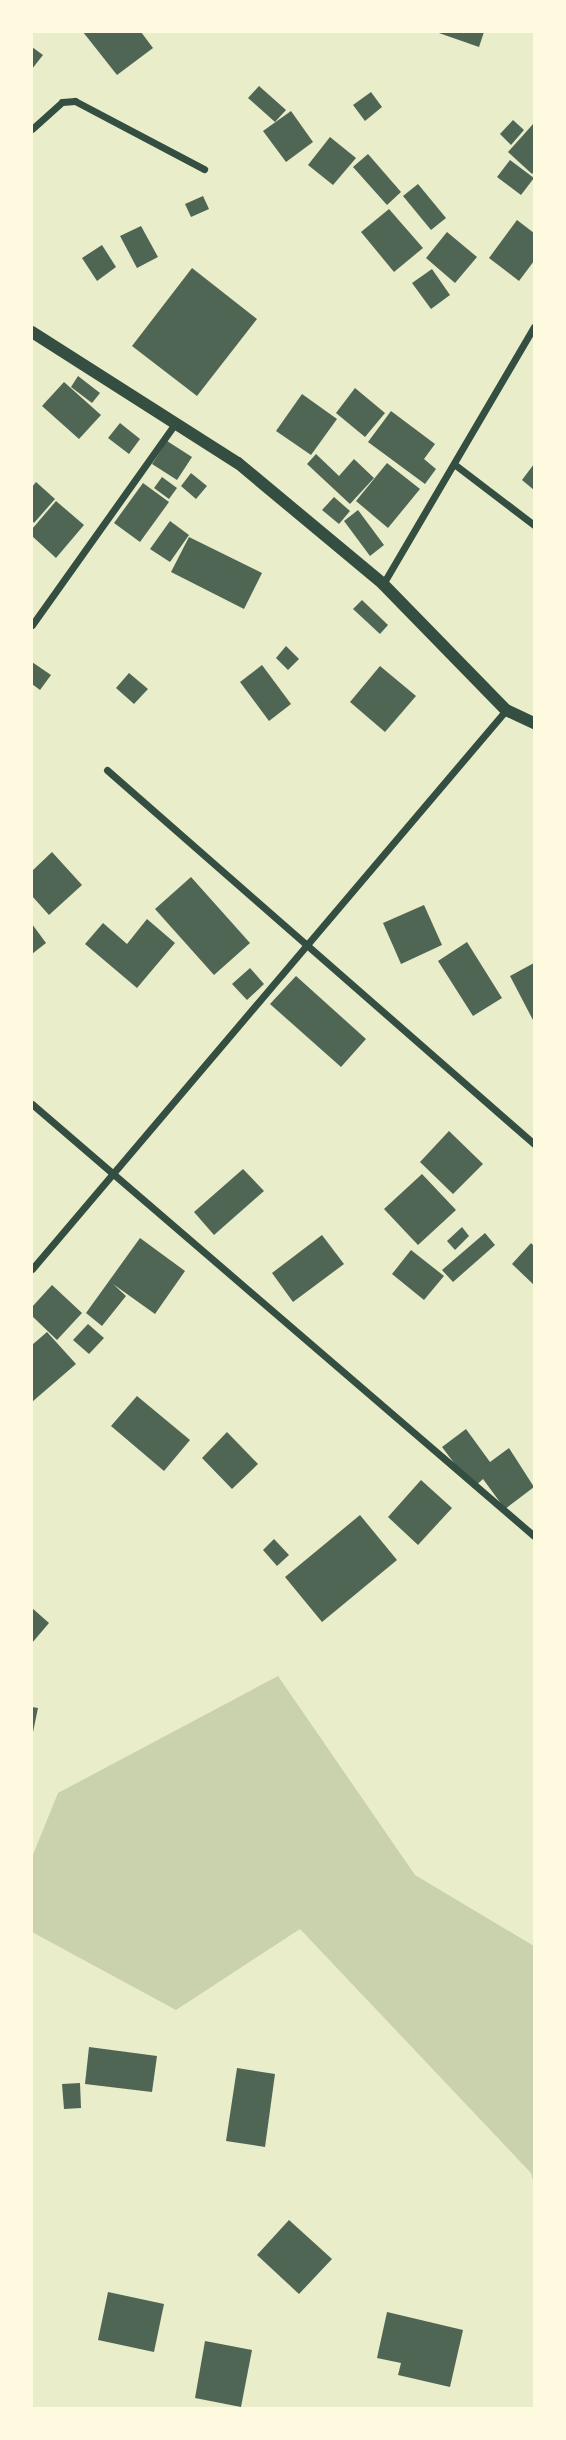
<!DOCTYPE html>
<style>
body{margin:0}
#map{position:relative;width:566px;height:2440px;overflow:hidden;background:#e9edc9;font-family:"PT Sans Narrow",sans-serif}
div>[style]{position:absolute}
.green>*{inset:0;background:#cad2ad}
.building>*{inset:0;background:#4f6655}
.minor>*{height:7px;margin:-3.5px;padding:0 3.5px;transform-origin:3.5px;border-radius:3.5px;background:#344e41}
.tertiary>*{height:12px;margin:-6px;padding:0 6px;transform-origin:6px;border-radius:6px;background:#344e41}
span{translate:-50% -50%;white-space:nowrap;text-align:center;line-height:1.15;-webkit-text-stroke:7px #fefae0;paint-order:stroke}
.frame{position:absolute;inset:0;border:33px solid #fefae0;pointer-events:none}
</style>
<div id="map">
<div class="green">
<div style="clip-path:polygon(278px 1676px,415px 1875px,534px 1946px,534px 2184px,531px 2173px,300px 1929px,176px 2010px,32px 1932px,32px 1857px,58px 1793px)"></div>
</div>
<div class="building">
<div style="clip-path:polygon(83px 32px,141px 32px,153px 48px,117px 75px)"></div>
<div style="clip-path:polygon(436px 32px,484px 32px,479px 47px)"></div>
<div style="clip-path:polygon(32px 47px,43px 55px,32px 69px)"></div>
<div style="clip-path:polygon(259px 86px,286px 110px,275px 122px,248px 98px)"></div>
<div style="clip-path:polygon(371px 92px,382px 107px,365px 121px,353px 105px)"></div>
<div style="clip-path:polygon(291px 111px,313px 142px,286px 162px,263px 131px)"></div>
<div style="clip-path:polygon(513px 120px,524px 130px,511px 145px,500px 134px)"></div>
<div style="clip-path:polygon(534px 123px,534px 172px,532px 174px,508px 152px)"></div>
<div style="clip-path:polygon(330px 137px,356px 158px,333px 185px,308px 165px)"></div>
<div style="clip-path:polygon(368px 154px,401px 192px,387px 205px,353px 167px)"></div>
<div style="clip-path:polygon(510px 160px,534px 178px,521px 195px,497px 177px)"></div>
<div style="clip-path:polygon(418px 184px,446px 218px,431px 230px,403px 196px)"></div>
<div style="clip-path:polygon(203px 196px,209px 209px,191px 217px,185px 204px)"></div>
<div style="clip-path:polygon(389px 209px,423px 248px,394px 272px,361px 232px)"></div>
<div style="clip-path:polygon(517px 220px,534px 233px,534px 261px,519px 281px,489px 258px)"></div>
<div style="clip-path:polygon(141px 226px,158px 257px,137px 268px,120px 236px)"></div>
<div style="clip-path:polygon(447px 232px,477px 257px,455px 283px,426px 258px)"></div>
<div style="clip-path:polygon(102px 245px,116px 267px,97px 281px,82px 258px)"></div>
<div style="clip-path:polygon(192px 268px,257px 319px,197px 396px,132px 346px)"></div>
<div style="clip-path:polygon(432px 269px,450px 295px,431px 309px,412px 283px)"></div>
<div style="clip-path:polygon(78px 376px,100px 393px,92px 403px,71px 387px)"></div>
<div style="clip-path:polygon(64px 382px,101px 415px,79px 439px,42px 406px)"></div>
<div style="clip-path:polygon(355px 388px,385px 413px,365px 437px,336px 413px)"></div>
<div style="clip-path:polygon(302px 394px,337px 419px,311px 455px,276px 431px)"></div>
<div style="clip-path:polygon(391px 411px,435px 444px,424px 459px,436px 469px,425px 484px,368px 442px)"></div>
<div style="clip-path:polygon(120px 423px,140px 439px,129px 454px,108px 438px)"></div>
<div style="clip-path:polygon(167px 441px,192px 457px,177px 480px,152px 464px)"></div>
<div style="clip-path:polygon(316px 454px,339px 476px,354px 459px,374px 478px,350px 504px,307px 464px)"></div>
<div style="clip-path:polygon(387px 463px,420px 489px,388px 528px,356px 501px)"></div>
<div style="clip-path:polygon(534px 464px,534px 490px,522px 480px)"></div>
<div style="clip-path:polygon(191px 473px,207px 486px,196px 499px,181px 486px)"></div>
<div style="clip-path:polygon(162px 477px,177px 488px,169px 499px,154px 488px)"></div>
<div style="clip-path:polygon(36px 482px,55px 499px,34px 523px,32px 520px,32px 487px)"></div>
<div style="clip-path:polygon(143px 483px,169px 502px,140px 542px,114px 523px)"></div>
<div style="clip-path:polygon(334px 497px,350px 511px,339px 524px,322px 510px)"></div>
<div style="clip-path:polygon(56px 501px,84px 525px,56px 558px,32px 536px,32px 529px)"></div>
<div style="clip-path:polygon(358px 510px,384px 545px,370px 556px,344px 521px)"></div>
<div style="clip-path:polygon(170px 521px,189px 535px,170px 562px,150px 549px)"></div>
<div style="clip-path:polygon(189px 537px,262px 573px,244px 609px,171px 572px)"></div>
<div style="clip-path:polygon(362px 600px,388px 625px,380px 634px,353px 609px)"></div>
<div style="clip-path:polygon(286px 646px,299px 659px,288px 670px,276px 658px)"></div>
<div style="clip-path:polygon(32px 662px,51px 675px,40px 690px,32px 684px)"></div>
<div style="clip-path:polygon(262px 665px,291px 704px,269px 721px,240px 682px)"></div>
<div style="clip-path:polygon(380px 666px,416px 696px,385px 732px,350px 702px)"></div>
<div style="clip-path:polygon(129px 673px,148px 689px,134px 704px,116px 688px)"></div>
<div style="clip-path:polygon(52px 852px,82px 885px,49px 915px,32px 896px,32px 871px)"></div>
<div style="clip-path:polygon(191px 877px,250px 943px,214px 975px,155px 909px)"></div>
<div style="clip-path:polygon(424px 905px,442px 945px,401px 964px,383px 923px)"></div>
<div style="clip-path:polygon(147px 919px,175px 943px,137px 988px,85px 944px,103px 923px,127px 944px)"></div>
<div style="clip-path:polygon(32px 924px,46px 943px,32px 954px)"></div>
<div style="clip-path:polygon(467px 942px,502px 998px,473px 1016px,438px 961px)"></div>
<div style="clip-path:polygon(534px 963px,534px 1022px,510px 976px)"></div>
<div style="clip-path:polygon(250px 968px,264px 984px,247px 1000px,232px 984px)"></div>
<div style="clip-path:polygon(296px 976px,366px 1039px,341px 1067px,270px 1004px)"></div>
<div style="clip-path:polygon(449px 1131px,483px 1164px,453px 1194px,420px 1162px)"></div>
<div style="clip-path:polygon(243px 1169px,264px 1191px,214px 1235px,194px 1212px)"></div>
<div style="clip-path:polygon(422px 1174px,456px 1210px,418px 1245px,384px 1209px)"></div>
<div style="clip-path:polygon(462px 1227px,469px 1236px,455px 1250px,447px 1241px)"></div>
<div style="clip-path:polygon(485px 1233px,495px 1245px,453px 1282px,442px 1270px)"></div>
<div style="clip-path:polygon(322px 1235px,344px 1264px,293px 1302px,272px 1273px)"></div>
<div style="clip-path:polygon(140px 1238px,185px 1271px,155px 1314px,113px 1284px,126px 1296px,102px 1326px,86px 1313px)"></div>
<div style="clip-path:polygon(531px 1243px,534px 1246px,534px 1285px,512px 1264px)"></div>
<div style="clip-path:polygon(411px 1250px,444px 1276px,424px 1300px,392px 1274px)"></div>
<div style="clip-path:polygon(52px 1285px,82px 1313px,57px 1340px,32px 1316px,32px 1307px)"></div>
<div style="clip-path:polygon(88px 1324px,104px 1338px,89px 1354px,73px 1340px)"></div>
<div style="clip-path:polygon(47px 1332px,76px 1364px,32px 1402px,32px 1345px)"></div>
<div style="clip-path:polygon(137px 1396px,190px 1440px,164px 1471px,111px 1426px)"></div>
<div style="clip-path:polygon(466px 1429px,490px 1462px,509px 1448px,534px 1487px,505px 1509px,483px 1479px,473px 1488px,442px 1447px)"></div>
<div style="clip-path:polygon(227px 1432px,258px 1464px,232px 1489px,202px 1458px)"></div>
<div style="clip-path:polygon(421px 1480px,452px 1508px,418px 1545px,388px 1517px)"></div>
<div style="clip-path:polygon(360px 1515px,397px 1560px,322px 1622px,285px 1577px)"></div>
<div style="clip-path:polygon(274px 1539px,289px 1555px,277px 1566px,263px 1550px)"></div>
<div style="clip-path:polygon(32px 1608px,49px 1623px,32px 1643px)"></div>
<div style="clip-path:polygon(32px 1707px,38px 1708px,33px 1732px,32px 1732px)"></div>
<div style="clip-path:polygon(89px 2047px,157px 2056px,152px 2092px,85px 2084px)"></div>
<div style="clip-path:polygon(237px 2068px,275px 2074px,265px 2147px,226px 2141px)"></div>
<div style="clip-path:polygon(80px 2083px,81px 2108px,64px 2109px,62px 2084px)"></div>
<div style="clip-path:polygon(289px 2220px,332px 2259px,299px 2294px,257px 2255px)"></div>
<div style="clip-path:polygon(108px 2292px,164px 2304px,154px 2352px,98px 2340px)"></div>
<div style="clip-path:polygon(387px 2312px,463px 2330px,450px 2387px,398px 2375px,401px 2363px,377px 2358px)"></div>
<div style="clip-path:polygon(205px 2341px,252px 2350px,241px 2407px,195px 2398px)"></div>
</div>
<div class="minor">
<div style="left:32px;top:129px;width:40px;rotate:-42deg"></div>
<div style="left:62px;top:102px;width:13px;rotate:-4deg"></div>
<div style="left:75px;top:101px;width:146px;rotate:27.8deg"></div>
<div style="left:454px;top:464px;width:101px;rotate:37.3deg"></div>
<div style="left:383px;top:584px;width:298px;rotate:-59.6deg"></div>
<div style="left:32px;top:625px;width:245px;rotate:-54.6deg"></div>
<div style="left:107px;top:770px;width:568px;rotate:41.21deg"></div>
<div style="left:32px;top:1104px;width:662px;rotate:40.71deg"></div>
<div style="left:32px;top:1269px;width:733px;rotate:-49.7deg"></div>
</div>
<div class="tertiary">
<div style="left:32px;top:332px;width:244px;rotate:32.5deg"></div>
<div style="left:238px;top:463px;width:189px;rotate:39.8deg"></div>
<div style="left:383px;top:584px;width:176px;rotate:45.7deg"></div>
<div style="left:506px;top:710px;width:31px;rotate:25deg"></div>
</div>
<div class="frame"></div>
</div>
